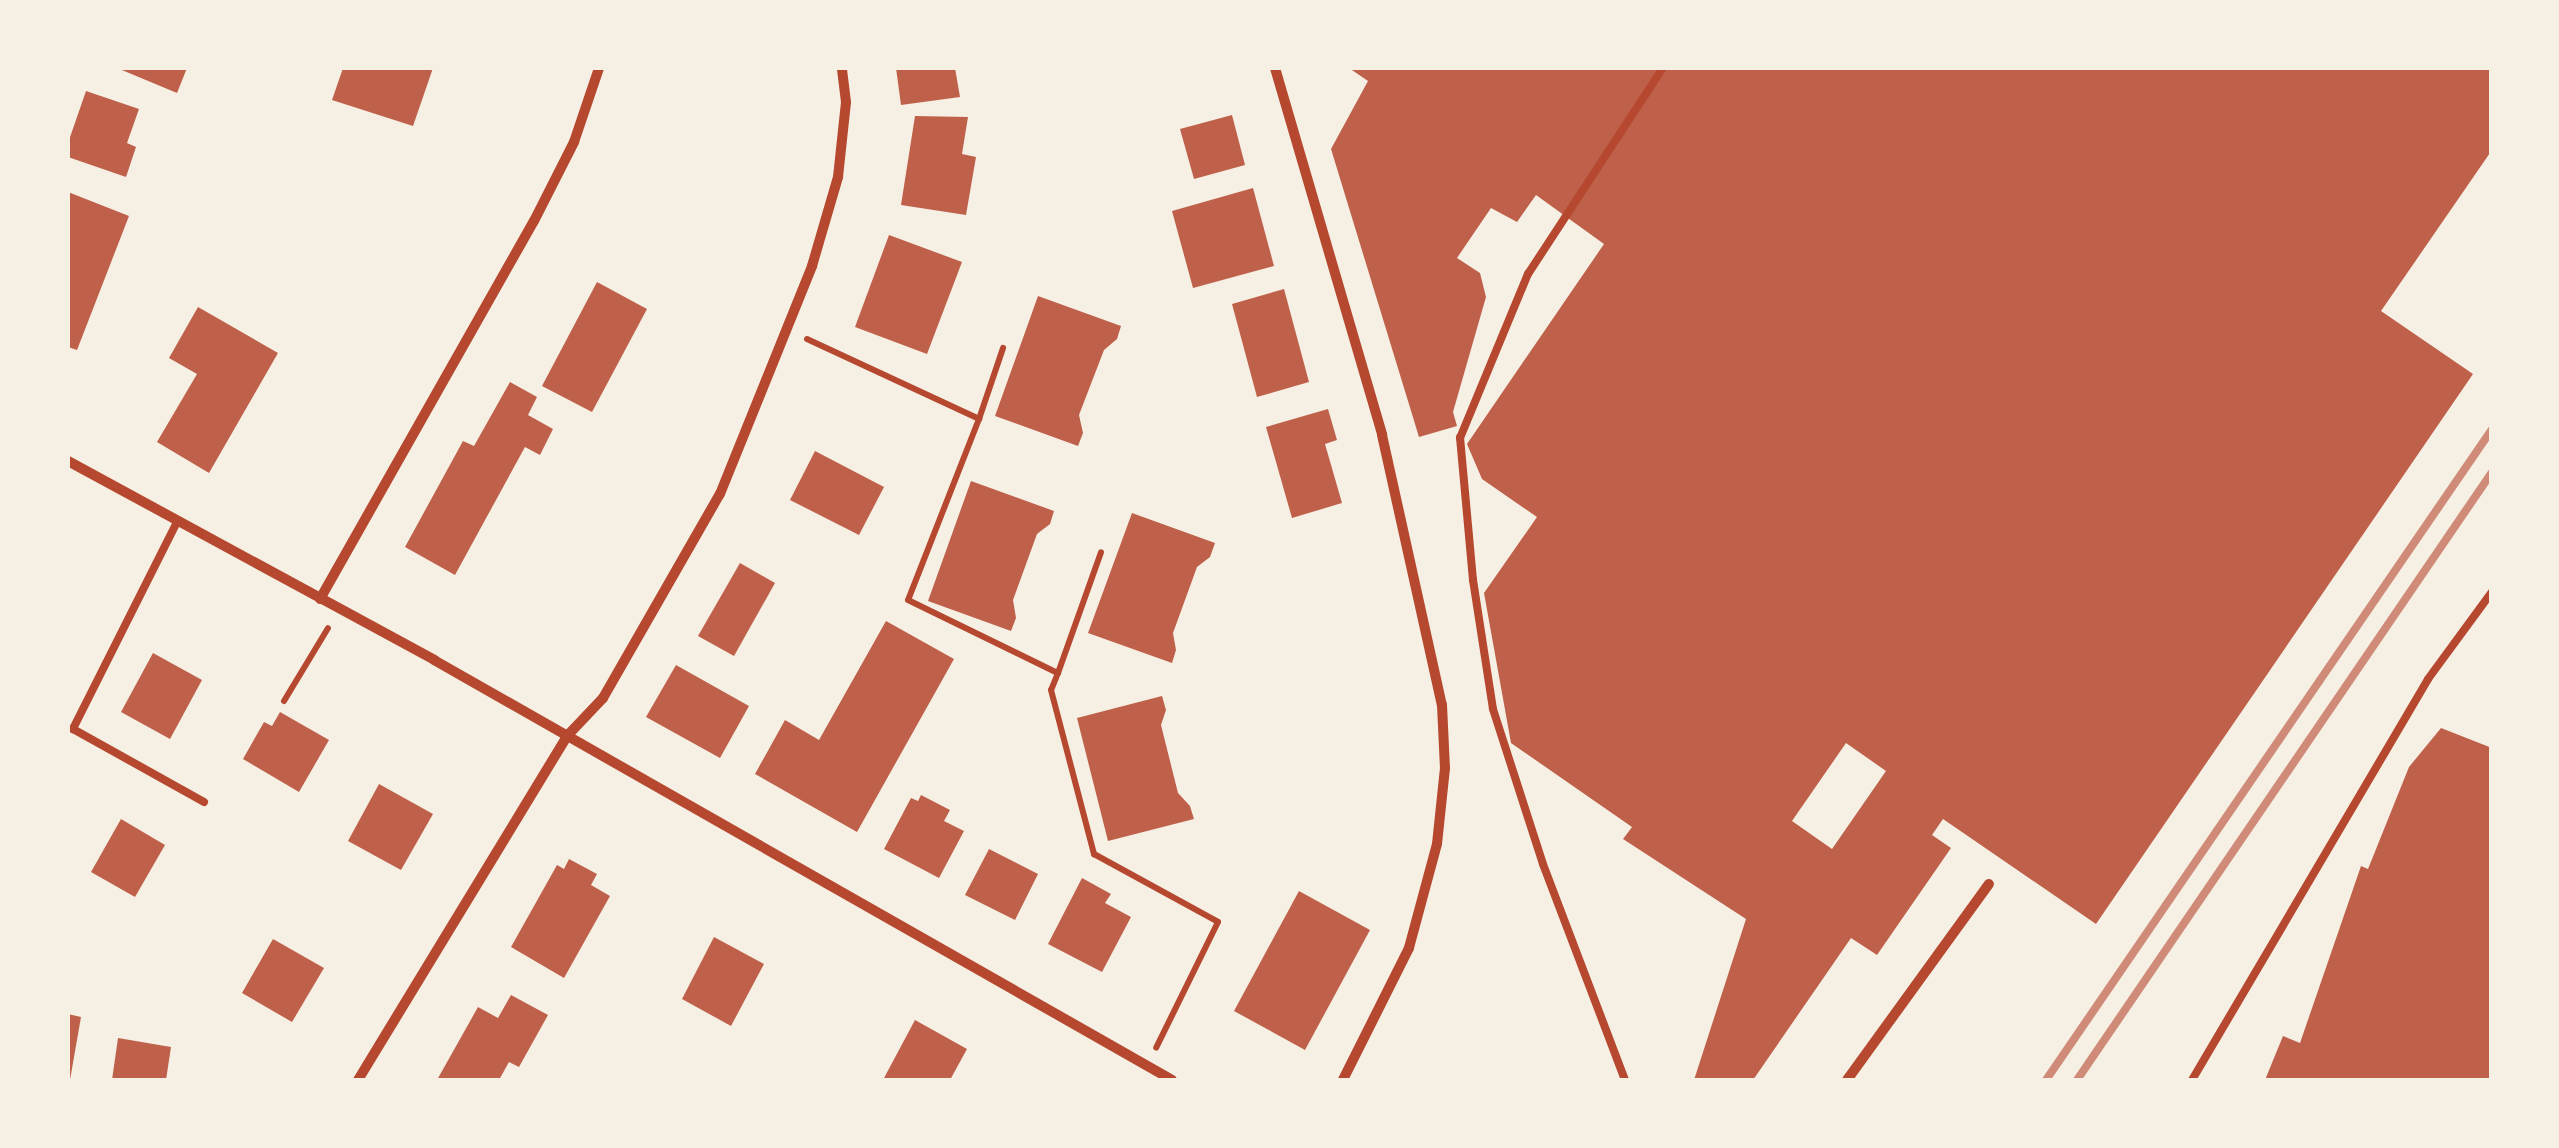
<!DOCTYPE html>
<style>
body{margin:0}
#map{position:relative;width:2559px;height:1148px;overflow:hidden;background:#f6efe4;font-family:Helvetica,sans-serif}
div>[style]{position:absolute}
.building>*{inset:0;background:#bf614a}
.path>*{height:6px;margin:-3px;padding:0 3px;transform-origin:3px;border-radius:3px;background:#b5482f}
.service>*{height:8px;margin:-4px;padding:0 4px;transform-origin:4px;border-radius:4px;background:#b5482f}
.minor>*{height:10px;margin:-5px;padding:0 5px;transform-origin:5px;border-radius:5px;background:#b5482f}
.rail>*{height:8px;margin:-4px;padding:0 4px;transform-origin:4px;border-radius:4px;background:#cf8b77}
span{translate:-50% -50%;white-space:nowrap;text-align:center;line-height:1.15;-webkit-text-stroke:10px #f6efe4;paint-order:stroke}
.frame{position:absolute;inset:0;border:70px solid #f6efe4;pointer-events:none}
</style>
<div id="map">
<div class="building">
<div style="clip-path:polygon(117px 68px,187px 68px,177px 93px)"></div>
<div style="clip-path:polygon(343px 68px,433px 68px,413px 126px,332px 100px)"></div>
<div style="clip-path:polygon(896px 68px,955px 68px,960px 97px,901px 105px)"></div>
<div style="clip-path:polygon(evenodd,1349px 68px,2492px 68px,2492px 150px,2381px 311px,2473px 374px,2096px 924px,1943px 819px,1932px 835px,1951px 848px,1877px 955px,1851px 938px,1753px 1080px,1694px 1080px,1746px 919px,1623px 839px,1632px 827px,1511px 743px,1484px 593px,1537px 517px,1482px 479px,1467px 444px,1604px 244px,1536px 195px,1517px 222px,1491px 208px,1457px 258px,1480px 273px,1486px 297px,1453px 412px,1457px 426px,1419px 437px,1331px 149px,1368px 81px,1349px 68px,1846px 743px,1886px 771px,1832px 849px,1792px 821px,1846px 743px)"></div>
<div style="clip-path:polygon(86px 91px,139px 109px,127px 143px,136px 147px,126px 177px,68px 157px,68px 143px)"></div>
<div style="clip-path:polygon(1232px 115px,1245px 165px,1194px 179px,1180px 129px)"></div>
<div style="clip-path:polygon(915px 116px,968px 117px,962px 154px,976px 157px,966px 215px,901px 205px)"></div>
<div style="clip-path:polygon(1253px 188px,1274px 266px,1193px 288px,1172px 211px)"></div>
<div style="clip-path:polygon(68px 192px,129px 216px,77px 350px,68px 347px)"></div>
<div style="clip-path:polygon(889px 235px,962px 262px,927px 354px,855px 327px)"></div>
<div style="clip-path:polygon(597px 282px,647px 309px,592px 412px,542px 386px)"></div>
<div style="clip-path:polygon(1284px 289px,1309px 382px,1257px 397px,1232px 304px)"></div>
<div style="clip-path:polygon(1038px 296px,1121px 326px,1117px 339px,1104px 350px,1079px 415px,1083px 433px,1078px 446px,995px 416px)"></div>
<div style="clip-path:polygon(198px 307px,278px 353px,209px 473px,157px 442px,197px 374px,169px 358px)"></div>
<div style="clip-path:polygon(510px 382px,537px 397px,528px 415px,553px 429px,540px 455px,525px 447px,455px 575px,405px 547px,463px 441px,474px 446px)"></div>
<div style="clip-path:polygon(1328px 409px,1337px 440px,1325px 444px,1342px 503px,1292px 518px,1266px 427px)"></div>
<div style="clip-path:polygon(815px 451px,884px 487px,859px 535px,790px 500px)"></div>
<div style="clip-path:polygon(971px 481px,1054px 511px,1050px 524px,1037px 534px,1013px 600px,1016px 618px,1011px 631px,928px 601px)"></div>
<div style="clip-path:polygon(1132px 513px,1215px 543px,1210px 557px,1197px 567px,1173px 633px,1176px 650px,1172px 663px,1088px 633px)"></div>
<div style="clip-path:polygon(740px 563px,775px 583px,734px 656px,698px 636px)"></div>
<div style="clip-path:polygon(886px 621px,954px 659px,857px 832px,755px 774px,785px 720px,819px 740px)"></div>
<div style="clip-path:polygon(153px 653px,202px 680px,170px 739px,121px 712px)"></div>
<div style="clip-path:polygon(676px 665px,749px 706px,720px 758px,646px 717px)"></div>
<div style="clip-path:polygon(1162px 696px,1166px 710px,1161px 725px,1178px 793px,1190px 806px,1194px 819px,1108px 841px,1077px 718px)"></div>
<div style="clip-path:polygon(280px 712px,329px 740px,299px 792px,243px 759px,264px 722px,272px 726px)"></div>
<div style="clip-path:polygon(2441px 728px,2492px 748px,2492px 1080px,2265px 1080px,2283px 1036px,2300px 1043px,2361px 866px,2368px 869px,2409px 767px)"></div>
<div style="clip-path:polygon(379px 784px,433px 814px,401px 870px,348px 841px)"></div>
<div style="clip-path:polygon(921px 795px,950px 810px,944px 821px,964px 831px,939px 878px,884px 849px,911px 798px,918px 801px)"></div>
<div style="clip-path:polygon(121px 819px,165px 845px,135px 897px,91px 872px)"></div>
<div style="clip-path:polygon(989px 849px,1038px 874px,1015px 920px,965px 895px)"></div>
<div style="clip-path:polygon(569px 859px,597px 874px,591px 885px,610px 896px,564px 978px,511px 947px,557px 865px,564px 869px)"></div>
<div style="clip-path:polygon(1082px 878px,1111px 894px,1105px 903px,1131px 917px,1102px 972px,1048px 944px)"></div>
<div style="clip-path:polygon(1299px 891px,1370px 930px,1305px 1050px,1234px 1011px)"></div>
<div style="clip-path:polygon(714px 937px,764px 964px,731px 1026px,682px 999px)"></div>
<div style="clip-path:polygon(273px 939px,324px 968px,292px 1022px,242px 993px)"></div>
<div style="clip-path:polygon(511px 995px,548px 1015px,519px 1067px,509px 1062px,499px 1080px,437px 1080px,478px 1007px,498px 1018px)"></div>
<div style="clip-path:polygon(68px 1014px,81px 1017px,70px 1080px,68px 1080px)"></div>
<div style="clip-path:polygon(915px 1020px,967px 1049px,950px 1080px,884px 1078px)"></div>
<div style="clip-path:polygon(118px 1038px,171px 1047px,166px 1080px,112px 1080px)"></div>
</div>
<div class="path">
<div style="left:807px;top:339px;width:190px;rotate:24.9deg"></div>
<div style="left:979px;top:419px;width:75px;rotate:-71.3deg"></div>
<div style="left:979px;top:419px;width:194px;rotate:111.4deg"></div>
<div style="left:908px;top:600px;width:167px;rotate:26deg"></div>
<div style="left:1058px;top:673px;width:128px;rotate:-70.4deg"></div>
<div style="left:1058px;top:673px;width:18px;rotate:112deg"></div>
<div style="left:1051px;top:690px;width:170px;rotate:75.3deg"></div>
<div style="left:1094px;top:854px;width:141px;rotate:28.7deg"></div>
<div style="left:1218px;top:922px;width:140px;rotate:116.2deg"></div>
<div style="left:284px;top:701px;width:85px;rotate:-58.9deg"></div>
</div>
<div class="service">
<div style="left:177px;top:522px;width:232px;rotate:116.7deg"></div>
<div style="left:73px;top:729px;width:150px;rotate:29.1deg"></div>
<div style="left:1625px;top:1080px;width:231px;rotate:-110.8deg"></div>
<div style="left:1543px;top:864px;width:163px;rotate:-107.9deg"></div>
<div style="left:1493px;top:709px;width:131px;rotate:-98.8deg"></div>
<div style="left:1473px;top:580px;width:143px;rotate:-95.2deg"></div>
<div style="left:1460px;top:438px;width:178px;rotate:-67.5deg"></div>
<div style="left:1528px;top:274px;width:246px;rotate:-56.8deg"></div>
<div style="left:2192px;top:1080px;width:465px;rotate:-59.5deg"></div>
<div style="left:2428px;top:679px;width:108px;rotate:-53.7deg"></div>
</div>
<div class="minor">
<div style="left:1275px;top:68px;width:382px;rotate:73.7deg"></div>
<div style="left:1382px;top:435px;width:277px;rotate:77.5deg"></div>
<div style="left:1442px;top:705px;width:63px;rotate:87.3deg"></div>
<div style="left:1445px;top:768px;width:76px;rotate:96deg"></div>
<div style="left:1437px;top:844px;width:108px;rotate:105.1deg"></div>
<div style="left:1409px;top:948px;width:148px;rotate:116.6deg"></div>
<div style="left:68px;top:461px;width:417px;rotate:28.5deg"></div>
<div style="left:434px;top:660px;width:849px;rotate:29.64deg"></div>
<div style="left:320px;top:599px;width:434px;rotate:-60.5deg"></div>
<div style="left:534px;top:221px;width:89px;rotate:-63.1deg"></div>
<div style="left:574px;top:142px;width:78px;rotate:-71.3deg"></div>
<div style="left:358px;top:1080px;width:404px;rotate:-58.7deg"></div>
<div style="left:568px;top:735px;width:51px;rotate:-46.6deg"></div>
<div style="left:603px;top:698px;width:235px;rotate:-60.2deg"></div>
<div style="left:720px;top:494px;width:246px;rotate:-68deg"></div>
<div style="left:812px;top:266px;width:93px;rotate:-73.7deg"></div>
<div style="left:838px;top:177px;width:75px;rotate:-83.9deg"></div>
<div style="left:846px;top:102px;width:34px;rotate:-97deg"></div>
<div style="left:1847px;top:1080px;width:242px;rotate:-54.1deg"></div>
</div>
<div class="rail">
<div style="left:2046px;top:1080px;width:789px;rotate:-55.58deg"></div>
<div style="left:2077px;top:1080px;width:736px;rotate:-55.68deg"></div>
</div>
<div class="frame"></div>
</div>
